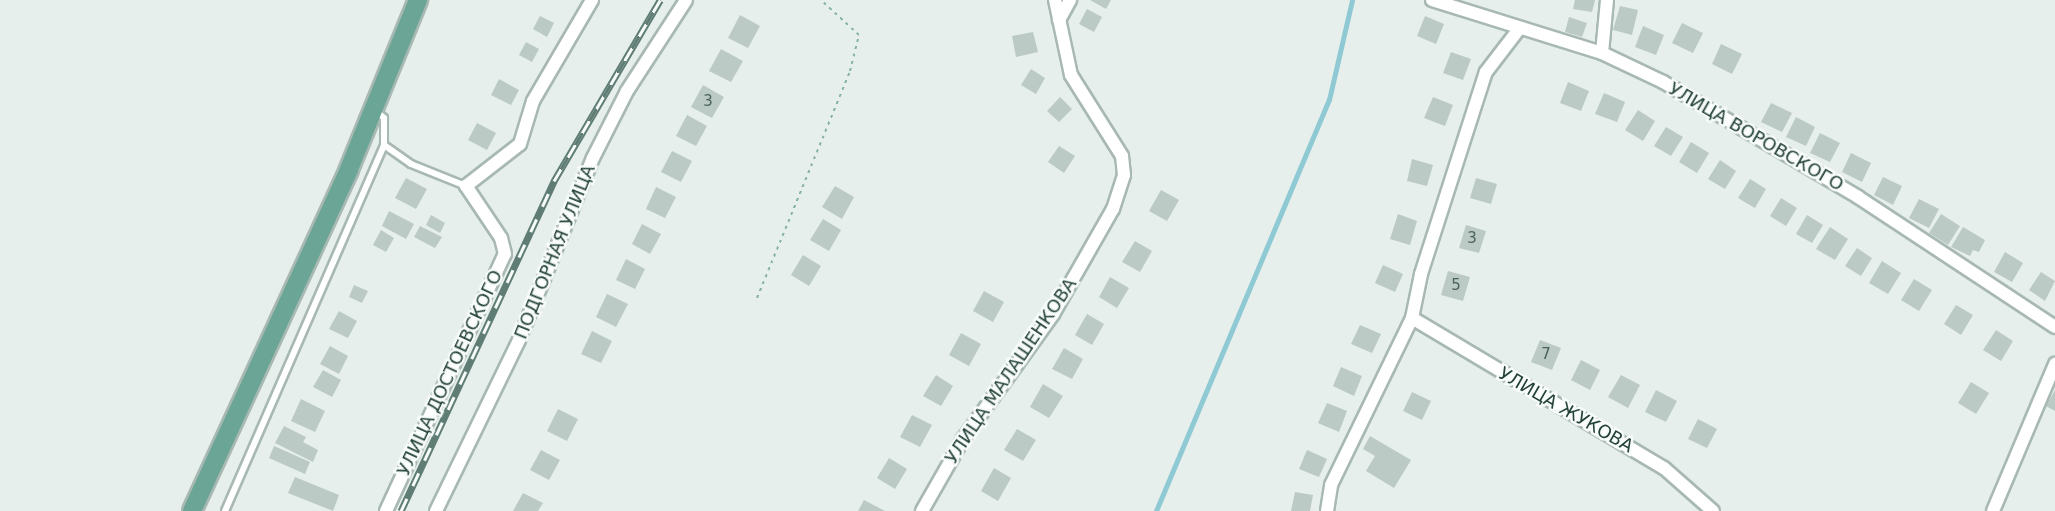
<!DOCTYPE html>
<meta charset="utf-8">
<style>
body{margin:0}
#map{position:relative;width:2055px;height:511px;overflow:hidden;background:#e6efeb;font-family:"DejaVu Sans",sans-serif}
div>[style]{position:absolute}
.stream>*{height:4.5px;margin:-2.25px;padding:0 2.25px;transform-origin:2.25px;border-radius:2.25px;background:#8ec9d4}
.building>*{inset:0;background:#bbcac4}
.path>*{height:2px;margin-top:-1px;transform-origin:0;background:repeating-linear-gradient(90deg,#86b3a5 0 3px,transparent 0 7.5px)}
.roads{filter:drop-shadow(2px 0 #a8b8b2) drop-shadow(-2px 0 #a8b8b2) drop-shadow(0 2px #a8b8b2) drop-shadow(0 -2px #a8b8b2)}
.lane>*{height:6px;margin:-3px;padding:0 3px;transform-origin:3px;border-radius:3px;background:#fff}
.street>*{height:12px;margin:-6px;padding:0 6px;transform-origin:6px;border-radius:6px;background:#fff}
.primary>*{height:18px;margin:-9px;padding:0 9px;transform-origin:9px;border-radius:9px;background:#6aa596}
.rail>*{height:7px;margin-top:-3.5px;transform-origin:0;background:repeating-linear-gradient(90deg,#f7fbf9 0 14px,#5f7d75 0 28px);box-sizing:border-box;border-block:2px solid #5f7d75}
span{translate:-50% -50%;white-space:nowrap;text-align:center;line-height:1.15;-webkit-text-stroke:5px #f7fbf9;paint-order:stroke}
.number-label{font-size:15px;color:#4a645c}
.number-label span{-webkit-text-stroke-width:0}
.street-label{font-size:18px;color:#24423a}
</style>
<div id="map">
<div class="stream">
<div style="left:1156px;top:511px;width:446px;rotate:-67.2deg"></div>
<div style="left:1329px;top:100px;width:103px;rotate:-77deg"></div>
</div>
<div class="building">
<div style="clip-path:polygon(1090px 0,1111px 0,1106px 9px)"></div>
<div style="clip-path:polygon(1575px 0,1595px 0,1592px 12px,1573px 9px)"></div>
<div style="clip-path:polygon(1620px 6px,1638px 10px,1632px 35px,1613px 30px)"></div>
<div style="clip-path:polygon(1087px 9px,1102px 17px,1094px 32px,1079px 24px)"></div>
<div style="clip-path:polygon(740px 15px,760px 26px,748px 48px,728px 38px)"></div>
<div style="clip-path:polygon(540px 16px,554px 23px,547px 37px,533px 29px)"></div>
<div style="clip-path:polygon(1425px 16px,1444px 24px,1436px 44px,1417px 36px)"></div>
<div style="clip-path:polygon(1569px 17px,1587px 23px,1582px 37px,1565px 32px)"></div>
<div style="clip-path:polygon(1682px 23px,1703px 33px,1693px 53px,1672px 43px)"></div>
<div style="clip-path:polygon(1643px 26px,1664px 35px,1656px 55px,1635px 47px)"></div>
<div style="clip-path:polygon(1033px 32px,1038px 52px,1016px 57px,1012px 36px)"></div>
<div style="clip-path:polygon(526px 42px,539px 49px,532px 62px,519px 55px)"></div>
<div style="clip-path:polygon(1721px 44px,1742px 54px,1732px 74px,1712px 64px)"></div>
<div style="clip-path:polygon(721px 49px,743px 61px,731px 82px,709px 71px)"></div>
<div style="clip-path:polygon(1451px 52px,1471px 59px,1463px 80px,1443px 73px)"></div>
<div style="clip-path:polygon(1031px 69px,1045px 78px,1036px 94px,1021px 85px)"></div>
<div style="clip-path:polygon(499px 79px,519px 90px,511px 105px,491px 95px)"></div>
<div style="clip-path:polygon(1568px 82px,1589px 91px,1581px 111px,1560px 103px)"></div>
<div style="clip-path:polygon(703px 85px,724px 97px,712px 118px,691px 107px)"></div>
<div style="clip-path:polygon(1604px 93px,1625px 102px,1617px 122px,1595px 114px)"></div>
<div style="clip-path:polygon(1060px 97px,1072px 109px,1059px 122px,1047px 111px)"></div>
<div style="clip-path:polygon(1433px 97px,1453px 105px,1445px 126px,1424px 118px)"></div>
<div style="clip-path:polygon(1771px 103px,1792px 113px,1782px 132px,1761px 122px)"></div>
<div style="clip-path:polygon(1638px 110px,1655px 121px,1643px 141px,1625px 130px)"></div>
<div style="clip-path:polygon(687px 115px,707px 126px,696px 146px,676px 136px)"></div>
<div style="clip-path:polygon(1796px 117px,1815px 127px,1806px 146px,1786px 137px)"></div>
<div style="clip-path:polygon(477px 123px,496px 133px,487px 150px,468px 140px)"></div>
<div style="clip-path:polygon(1666px 127px,1683px 137px,1671px 156px,1654px 146px)"></div>
<div style="clip-path:polygon(1820px 133px,1840px 143px,1830px 162px,1810px 153px)"></div>
<div style="clip-path:polygon(1691px 142px,1709px 153px,1697px 173px,1679px 162px)"></div>
<div style="clip-path:polygon(1059px 146px,1075px 156px,1064px 173px,1048px 162px)"></div>
<div style="clip-path:polygon(672px 151px,692px 161px,681px 182px,661px 172px)"></div>
<div style="clip-path:polygon(1851px 153px,1871px 163px,1862px 182px,1842px 172px)"></div>
<div style="clip-path:polygon(1412px 159px,1433px 165px,1427px 186px,1407px 181px)"></div>
<div style="clip-path:polygon(1720px 160px,1736px 171px,1725px 189px,1708px 179px)"></div>
<div style="clip-path:polygon(1883px 177px,1902px 186px,1893px 205px,1874px 195px)"></div>
<div style="clip-path:polygon(406px 178px,427px 189px,416px 209px,395px 198px)"></div>
<div style="clip-path:polygon(1476px 178px,1497px 184px,1491px 204px,1470px 198px)"></div>
<div style="clip-path:polygon(1750px 179px,1766px 189px,1755px 208px,1738px 198px)"></div>
<div style="clip-path:polygon(835px 186px,854px 197px,842px 219px,822px 207px)"></div>
<div style="clip-path:polygon(656px 187px,676px 197px,665px 218px,646px 209px)"></div>
<div style="clip-path:polygon(1161px 190px,1179px 200px,1167px 221px,1149px 211px)"></div>
<div style="clip-path:polygon(1781px 198px,1797px 208px,1786px 226px,1770px 216px)"></div>
<div style="clip-path:polygon(1919px 199px,1939px 209px,1929px 228px,1909px 218px)"></div>
<div style="clip-path:polygon(389px 211px,414px 224px,406px 239px,382px 226px)"></div>
<div style="clip-path:polygon(1398px 214px,1417px 221px,1410px 245px,1390px 239px)"></div>
<div style="clip-path:polygon(1941px 214px,1960px 226px,1948px 245px,1929px 233px)"></div>
<div style="clip-path:polygon(431px 215px,445px 223px,440px 233px,426px 225px)"></div>
<div style="clip-path:polygon(1807px 215px,1823px 225px,1812px 243px,1796px 234px)"></div>
<div style="clip-path:polygon(823px 219px,841px 230px,829px 251px,810px 240px)"></div>
<div style="clip-path:polygon(642px 224px,661px 234px,650px 254px,632px 244px)"></div>
<div style="clip-path:polygon(1466px 225px,1486px 231px,1479px 253px,1459px 248px)"></div>
<div style="clip-path:polygon(420px 226px,442px 237px,435px 248px,414px 237px)"></div>
<div style="clip-path:polygon(1830px 227px,1848px 239px,1835px 260px,1816px 249px)"></div>
<div style="clip-path:polygon(1963px 227px,1985px 240px,1979px 252px,1973px 250px,1970px 256px,1951px 247px)"></div>
<div style="clip-path:polygon(381px 230px,394px 238px,386px 252px,373px 245px)"></div>
<div style="clip-path:polygon(1135px 241px,1152px 251px,1140px 272px,1122px 262px)"></div>
<div style="clip-path:polygon(1857px 248px,1872px 258px,1861px 276px,1845px 266px)"></div>
<div style="clip-path:polygon(2005px 252px,2023px 263px,2012px 282px,1994px 272px)"></div>
<div style="clip-path:polygon(803px 255px,821px 266px,809px 286px,791px 275px)"></div>
<div style="clip-path:polygon(626px 259px,645px 269px,635px 289px,616px 280px)"></div>
<div style="clip-path:polygon(1882px 261px,1901px 273px,1888px 294px,1869px 283px)"></div>
<div style="clip-path:polygon(1383px 265px,1403px 274px,1395px 292px,1375px 283px)"></div>
<div style="clip-path:polygon(1448px 271px,1470px 277px,1463px 301px,1441px 295px)"></div>
<div style="clip-path:polygon(2041px 272px,2055px 281px,2045px 301px,2029px 290px)"></div>
<div style="clip-path:polygon(1110px 277px,1129px 288px,1117px 308px,1099px 297px)"></div>
<div style="clip-path:polygon(1914px 279px,1932px 290px,1919px 311px,1901px 300px)"></div>
<div style="clip-path:polygon(354px 285px,368px 291px,362px 303px,349px 297px)"></div>
<div style="clip-path:polygon(984px 291px,1004px 302px,993px 322px,973px 311px)"></div>
<div style="clip-path:polygon(607px 294px,628px 304px,616px 327px,596px 317px)"></div>
<div style="clip-path:polygon(1956px 305px,1973px 315px,1961px 335px,1944px 324px)"></div>
<div style="clip-path:polygon(339px 311px,357px 321px,348px 338px,329px 329px)"></div>
<div style="clip-path:polygon(1087px 314px,1104px 324px,1092px 345px,1075px 335px)"></div>
<div style="clip-path:polygon(1360px 325px,1381px 334px,1372px 353px,1351px 344px)"></div>
<div style="clip-path:polygon(1996px 330px,2013px 341px,2001px 361px,1983px 350px)"></div>
<div style="clip-path:polygon(592px 331px,612px 341px,601px 363px,581px 354px)"></div>
<div style="clip-path:polygon(961px 333px,981px 344px,969px 366px,949px 355px)"></div>
<div style="clip-path:polygon(1540px 340px,1561px 348px,1552px 370px,1531px 362px)"></div>
<div style="clip-path:polygon(330px 346px,348px 356px,339px 374px,320px 364px)"></div>
<div style="clip-path:polygon(1064px 348px,1083px 359px,1072px 379px,1052px 369px)"></div>
<div style="clip-path:polygon(1581px 360px,1600px 370px,1590px 390px,1571px 380px)"></div>
<div style="clip-path:polygon(1341px 367px,1362px 376px,1354px 396px,1333px 386px)"></div>
<div style="clip-path:polygon(323px 370px,341px 380px,332px 397px,313px 387px)"></div>
<div style="clip-path:polygon(936px 375px,953px 386px,941px 406px,923px 396px)"></div>
<div style="clip-path:polygon(1621px 375px,1640px 385px,1628px 408px,1608px 397px)"></div>
<div style="clip-path:polygon(1971px 382px,1989px 393px,1976px 414px,1958px 403px)"></div>
<div style="clip-path:polygon(1043px 384px,1063px 396px,1049px 418px,1030px 407px)"></div>
<div style="clip-path:polygon(1656px 390px,1677px 401px,1666px 422px,1645px 412px)"></div>
<div style="clip-path:polygon(2055px 390px,2055px 411px,2046px 406px)"></div>
<div style="clip-path:polygon(1412px 392px,1431px 401px,1422px 420px,1403px 411px)"></div>
<div style="clip-path:polygon(301px 399px,325px 411px,315px 432px,291px 421px)"></div>
<div style="clip-path:polygon(1327px 403px,1347px 411px,1339px 432px,1318px 423px)"></div>
<div style="clip-path:polygon(558px 409px,578px 419px,567px 441px,547px 431px)"></div>
<div style="clip-path:polygon(912px 415px,932px 425px,920px 447px,900px 437px)"></div>
<div style="clip-path:polygon(1698px 419px,1717px 429px,1707px 448px,1688px 439px)"></div>
<div style="clip-path:polygon(284px 426px,306px 437px,303px 442px,318px 450px,313px 462px,275px 443px)"></div>
<div style="clip-path:polygon(1017px 429px,1036px 440px,1023px 461px,1004px 450px)"></div>
<div style="clip-path:polygon(1370px 436px,1411px 460px,1394px 488px,1366px 471px,1375px 456px,1363px 449px)"></div>
<div style="clip-path:polygon(274px 446px,310px 462px,305px 474px,269px 458px)"></div>
<div style="clip-path:polygon(541px 450px,560px 460px,549px 480px,530px 470px)"></div>
<div style="clip-path:polygon(1307px 450px,1327px 459px,1319px 477px,1299px 469px)"></div>
<div style="clip-path:polygon(889px 458px,907px 469px,895px 489px,877px 478px)"></div>
<div style="clip-path:polygon(994px 468px,1011px 478px,998px 501px,981px 491px)"></div>
<div style="clip-path:polygon(295px 477px,339px 495px,333px 511px,288px 493px)"></div>
<div style="clip-path:polygon(1295px 492px,1313px 495px,1310px 511px,1291px 511px)"></div>
<div style="clip-path:polygon(523px 493px,543px 503px,538px 511px,513px 511px)"></div>
<div style="clip-path:polygon(864px 500px,885px 511px,858px 511px)"></div>
</div>
<div class="path">
<div style="left:757px;top:298px;width:245px;rotate:-67.7deg"></div>
<div style="left:850px;top:71px;width:37px;rotate:-76deg"></div>
<div style="left:859px;top:35px;width:52px;rotate:-137.4deg"></div>
</div>
<div class="roads">
<div class="lane">
<div style="left:384px;top:145px;width:33px;rotate:35deg"></div>
<div style="left:411px;top:164px;width:59px;rotate:21.8deg"></div>
<div style="left:225px;top:511px;width:399px;rotate:-66.5deg"></div>
<div style="left:384px;top:145px;width:27px;rotate:-90deg"></div>
<div style="left:384px;top:118px;width:11px;rotate:-139deg"></div>
</div>
<div class="street">
<div style="left:1432px;top:0;width:178px;rotate:17.3deg"></div>
<div style="left:1602px;top:53px;width:68px;rotate:25.4deg"></div>
<div style="left:1663px;top:82px;width:226px;rotate:30.5deg"></div>
<div style="left:1858px;top:197px;width:236px;rotate:33.4deg"></div>
<div style="left:1059px;top:20px;width:23px;rotate:-61deg"></div>
<div style="left:1602px;top:53px;width:53px;rotate:-84.6deg"></div>
<div style="left:1412px;top:318px;width:45px;rotate:-78.4deg"></div>
<div style="left:1421px;top:274px;width:212px;rotate:-72.2deg"></div>
<div style="left:1486px;top:72px;width:54px;rotate:-52.5deg"></div>
<div style="left:386px;top:511px;width:283px;rotate:-65.2deg"></div>
<div style="left:505px;top:254px;width:16px;rotate:-104deg"></div>
<div style="left:501px;top:238px;width:63px;rotate:-123.9deg"></div>
<div style="left:466px;top:186px;width:68px;rotate:-37.9deg"></div>
<div style="left:520px;top:144px;width:45px;rotate:-73.2deg"></div>
<div style="left:533px;top:101px;width:117px;rotate:-59.7deg"></div>
<div style="left:436px;top:511px;width:190px;rotate:-64.1deg"></div>
<div style="left:519px;top:340px;width:196px;rotate:-67.9deg"></div>
<div style="left:593px;top:158px;width:75px;rotate:-63.1deg"></div>
<div style="left:627px;top:91px;width:108px;rotate:-57deg"></div>
<div style="left:922px;top:511px;width:83px;rotate:-60.3deg"></div>
<div style="left:963px;top:439px;width:154px;rotate:-54.2deg"></div>
<div style="left:1053px;top:314px;width:121px;rotate:-60.3deg"></div>
<div style="left:1113px;top:209px;width:36px;rotate:-72deg"></div>
<div style="left:1124px;top:175px;width:19px;rotate:-96deg"></div>
<div style="left:1122px;top:156px;width:96px;rotate:-122.2deg"></div>
<div style="left:1071px;top:75px;width:77px;rotate:-102deg"></div>
<div style="left:1327px;top:511px;width:26px;rotate:-81deg"></div>
<div style="left:1331px;top:485px;width:186px;rotate:-64.1deg"></div>
<div style="left:1412px;top:318px;width:293px;rotate:30.8deg"></div>
<div style="left:1664px;top:468px;width:65px;rotate:41.3deg"></div>
<div style="left:1993px;top:511px;width:160px;rotate:-67.1deg"></div>
</div>
<div class="primary">
<div style="left:192px;top:511px;width:376px;rotate:-65.3deg"></div>
<div style="left:349px;top:169px;width:183px;rotate:-67.8deg"></div>
</div>
</div>
<div class="rail">
<div style="left:401px;top:511px;width:364px;rotate:-65.1deg"></div>
<div style="left:554px;top:181px;width:210px;rotate:-59.6deg"></div>
</div>
<div class="number-label">
<span style="left:708px;top:102px">3</span>
<span style="left:1472px;top:239px">3</span>
<span style="left:1456px;top:286px">5</span>
<span style="left:1546px;top:355px">7</span>
</div>
<div class="street-label">
<span style="left:1756px;top:137px;rotate:30deg">УЛИЦА ВОРОВСКОГО</span>
<span style="left:555px;top:252px;rotate:-68deg">ПОДГОРНАЯ УЛИЦА</span>
<span style="left:1011px;top:371px;rotate:-56deg">УЛИЦА МАЛАШЕНКОВА</span>
<span style="left:450px;top:373px;rotate:-65deg">УЛИЦА ДОСТОЕВСКОГО</span>
<span style="left:1566px;top:410px;rotate:30deg">УЛИЦА ЖУКОВА</span>
</div>
</div>
